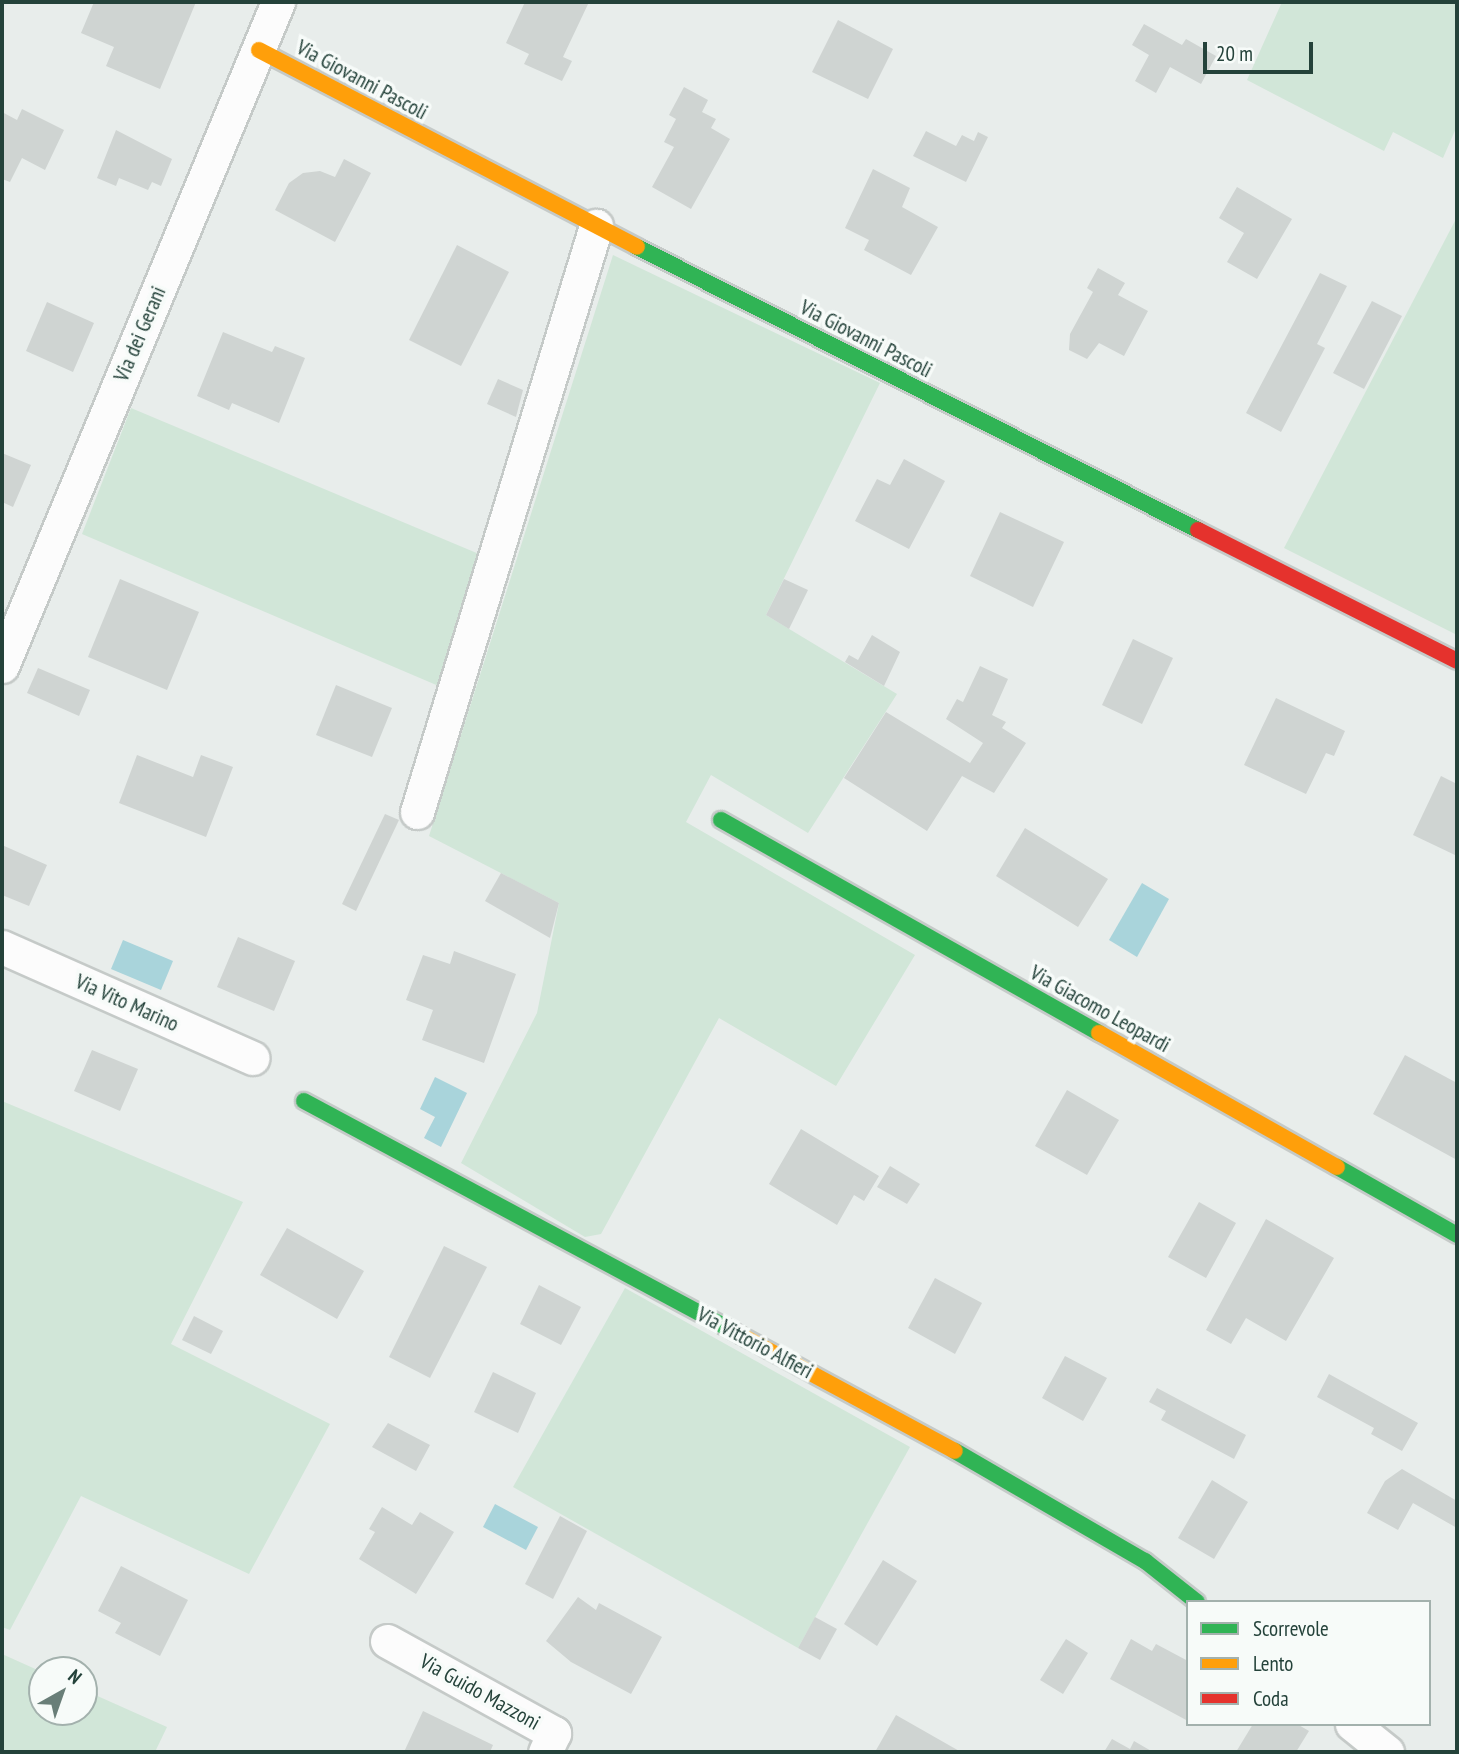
<!DOCTYPE html>
<style>
body{margin:0}
#map{position:relative;width:1459px;height:1754px;overflow:hidden;background:#e8edeb;font-family:"PT Sans Narrow",sans-serif}
div>[style]{position:absolute}
.green>*{inset:0;background:#d1e6d8}
.water>*{inset:0;background:#a9d4db}
.building>*{inset:0;background:#cfd4d2}
.roads{filter:drop-shadow(2px 0 #c5cac8) drop-shadow(-2px 0 #c5cac8) drop-shadow(0 2px #c5cac8) drop-shadow(0 -2px #c5cac8)}
.street>*{height:33px;margin:-16.5px;padding:0 16.5px;transform-origin:16.5px;border-radius:16.5px;background:#fcfcfc}
.fast>*{height:16px;margin:-8px;padding:0 8px;transform-origin:8px;border-radius:8px;background:#30b455}
.slow>*{height:16px;margin:-8px;padding:0 8px;transform-origin:8px;border-radius:8px;background:#ff9f0a}
.jam>*{height:16px;margin:-8px;padding:0 8px;transform-origin:8px;border-radius:8px;background:#e5322d}
span{translate:-50% -50%;white-space:nowrap;text-align:center;line-height:1.15;-webkit-text-stroke:7px #f7fbf9;paint-order:stroke}
.street-label{font-size:21px;color:#24423a}
.frame{position:absolute;inset:0;border:4px solid #24423a;pointer-events:none}
.legend{position:absolute;left:1186px;top:1600px;width:245px;height:126px;box-sizing:border-box;background:#f7fbf9;border:2px solid #a3b1ad;margin:0;padding:9px 12px;list-style:none;font-size:21px;color:#24423a}
.legend li{display:flex;align-items:center;gap:14px;height:35px}
.legend b{width:35px;border:2px solid #a3b1ad}
.north{position:absolute;left:28px;top:1656px;width:70px;height:70px;box-sizing:border-box;background:#f7fbf9;border:2px solid #a3b1ad;border-radius:50%;rotate:40deg;font-size:19px;font-weight:700;line-height:28px;text-align:center;color:#24423a}
.north::after{content:'';display:block;margin:auto;width:24px;height:32px;background:#697e78;clip-path:polygon(50% 0,100% 100%,50% 72%,0 100%)}
.scale{position:absolute;left:1203px;top:42px;width:110px;height:32px;box-sizing:border-box;border:4px solid #24423a;border-top:0;padding-left:9px;font-size:21px;line-height:24px;white-space:nowrap;color:#24423a;-webkit-text-stroke:5px #f7fbf9;paint-order:stroke}
</style>
<div id="map">
<div class="green">
<div style="clip-path:polygon(1282px 2px,1457px 2px,1457px 126px,1443px 158px,1393px 132px,1384px 151px,1247px 80px)"></div>
<div style="clip-path:polygon(1457px 217px,1457px 635px,1284px 548px)"></div>
<div style="clip-path:polygon(613px 255px,880px 383px,766px 615px,897px 694px,808px 833px,711px 775px,686px 822px,915px 955px,836px 1086px,719px 1018px,601px 1234px,585px 1237px,461px 1163px,537px 1013px,559px 903px,429px 836px)"></div>
<div style="clip-path:polygon(131px 408px,479px 554px,441px 687px,82px 534px)"></div>
<div style="clip-path:polygon(2px 1101px,243px 1202px,171px 1344px,330px 1424px,249px 1574px,81px 1496px,10px 1630px,2px 1627px)"></div>
<div style="clip-path:polygon(625px 1288px,910px 1447px,798px 1648px,513px 1487px)"></div>
<div style="clip-path:polygon(2px 1654px,42px 1672px,42px 1712px,84px 1712px,84px 1690px,167px 1727px,155px 1752px,2px 1752px)"></div>
</div>
<div class="water">
<div style="clip-path:polygon(1142px 883px,1169px 899px,1137px 957px,1109px 940px)"></div>
<div style="clip-path:polygon(123px 940px,173px 961px,161px 990px,111px 969px)"></div>
<div style="clip-path:polygon(435px 1077px,467px 1093px,441px 1147px,424px 1138px,435px 1117px,420px 1109px)"></div>
<div style="clip-path:polygon(495px 1504px,538px 1527px,526px 1550px,483px 1527px)"></div>
</div>
<div class="building">
<div style="clip-path:polygon(94px 2px,196px 2px,160px 89px,106px 66px,114px 47px,81px 33px)"></div>
<div style="clip-path:polygon(525px 2px,589px 2px,563px 57px,572px 61px,562px 81px,524px 64px,529px 54px,506px 43px)"></div>
<div style="clip-path:polygon(838px 20px,893px 49px,868px 99px,812px 72px)"></div>
<div style="clip-path:polygon(1144px 24px,1182px 45px,1186px 39px,1216px 56px,1201px 84px,1170px 67px,1156px 93px,1135px 81px,1149px 55px,1132px 45px)"></div>
<div style="clip-path:polygon(684px 87px,708px 100px,702px 112px,716px 119px,711px 128px,730px 139px,691px 209px,652px 187px,674px 147px,664px 142px,676px 119px,669px 115px)"></div>
<div style="clip-path:polygon(22px 109px,64px 130px,45px 170px,22px 158px,10px 182px,2px 179px,2px 112px,17px 120px)"></div>
<div style="clip-path:polygon(116px 130px,172px 159px,161px 186px,152px 182px,148px 190px,119px 178px,116px 186px,97px 178px)"></div>
<div style="clip-path:polygon(926px 131px,956px 146px,962px 135px,974px 141px,978px 132px,988px 137px,966px 182px,913px 156px)"></div>
<div style="clip-path:polygon(344px 159px,371px 173px,335px 242px,275px 210px,289px 183px,303px 173px,320px 171px,335px 177px)"></div>
<div style="clip-path:polygon(873px 169px,910px 188px,902px 207px,938px 227px,911px 275px,864px 250px,869px 240px,845px 228px)"></div>
<div style="clip-path:polygon(1237px 187px,1292px 219px,1257px 279px,1227px 262px,1244px 233px,1219px 218px)"></div>
<div style="clip-path:polygon(457px 245px,509px 272px,461px 366px,409px 340px)"></div>
<div style="clip-path:polygon(1098px 268px,1125px 283px,1118px 295px,1148px 311px,1124px 356px,1099px 343px,1087px 359px,1069px 350px,1070px 334px,1093px 292px,1087px 288px)"></div>
<div style="clip-path:polygon(1320px 273px,1347px 286px,1317px 344px,1325px 348px,1281px 432px,1246px 413px)"></div>
<div style="clip-path:polygon(1372px 301px,1402px 316px,1364px 389px,1333px 373px)"></div>
<div style="clip-path:polygon(47px 302px,94px 323px,73px 372px,26px 351px)"></div>
<div style="clip-path:polygon(223px 332px,272px 352px,275px 346px,305px 358px,279px 423px,232px 403px,229px 410px,197px 396px)"></div>
<div style="clip-path:polygon(498px 379px,523px 390px,516px 417px,487px 404px)"></div>
<div style="clip-path:polygon(2px 453px,31px 465px,13px 507px,2px 502px)"></div>
<div style="clip-path:polygon(904px 459px,945px 481px,909px 549px,855px 521px,877px 479px,890px 485px)"></div>
<div style="clip-path:polygon(1000px 512px,1064px 542px,1033px 607px,970px 576px)"></div>
<div style="clip-path:polygon(120px 579px,199px 612px,167px 690px,88px 657px)"></div>
<div style="clip-path:polygon(784px 579px,808px 590px,789px 629px,766px 615px)"></div>
<div style="clip-path:polygon(872px 635px,900px 652px,884px 686px,845px 662px,849px 655px,858px 660px)"></div>
<div style="clip-path:polygon(1133px 639px,1173px 658px,1142px 724px,1102px 705px)"></div>
<div style="clip-path:polygon(980px 666px,1008px 679px,992px 715px,1006px 722px,1002px 728px,1026px 743px,994px 793px,962px 776px,927px 831px,844px 778px,886px 712px,970px 763px,983px 743px,946px 719px,957px 699px,963px 702px)"></div>
<div style="clip-path:polygon(38px 668px,90px 690px,79px 716px,27px 693px)"></div>
<div style="clip-path:polygon(336px 685px,392px 708px,372px 757px,316px 735px)"></div>
<div style="clip-path:polygon(1276px 698px,1345px 731px,1334px 756px,1326px 753px,1306px 794px,1244px 765px)"></div>
<div style="clip-path:polygon(137px 755px,193px 777px,201px 755px,233px 767px,206px 837px,119px 803px)"></div>
<div style="clip-path:polygon(1441px 776px,1457px 784px,1455px 855px,1413px 835px)"></div>
<div style="clip-path:polygon(385px 814px,399px 820px,356px 911px,342px 904px)"></div>
<div style="clip-path:polygon(1025px 828px,1108px 879px,1078px 927px,996px 876px)"></div>
<div style="clip-path:polygon(2px 845px,47px 865px,29px 906px,2px 895px)"></div>
<div style="clip-path:polygon(501px 873px,559px 903px,550px 938px,485px 901px)"></div>
<div style="clip-path:polygon(238px 937px,295px 961px,274px 1011px,217px 987px)"></div>
<div style="clip-path:polygon(454px 951px,516px 974px,484px 1063px,422px 1040px,433px 1010px,406px 1000px,423px 955px,450px 964px)"></div>
<div style="clip-path:polygon(92px 1050px,138px 1069px,120px 1111px,74px 1091px)"></div>
<div style="clip-path:polygon(1405px 1055px,1457px 1083px,1457px 1160px,1373px 1114px)"></div>
<div style="clip-path:polygon(1067px 1090px,1119px 1120px,1087px 1175px,1035px 1146px)"></div>
<div style="clip-path:polygon(801px 1129px,879px 1176px,864px 1201px,854px 1195px,837px 1225px,769px 1184px)"></div>
<div style="clip-path:polygon(890px 1166px,920px 1184px,907px 1204px,877px 1187px)"></div>
<div style="clip-path:polygon(1199px 1202px,1236px 1223px,1206px 1278px,1168px 1257px)"></div>
<div style="clip-path:polygon(1266px 1219px,1334px 1258px,1286px 1341px,1246px 1318px,1231px 1344px,1206px 1330px)"></div>
<div style="clip-path:polygon(287px 1228px,364px 1271px,337px 1319px,260px 1275px)"></div>
<div style="clip-path:polygon(444px 1246px,487px 1267px,430px 1378px,389px 1357px)"></div>
<div style="clip-path:polygon(935px 1278px,982px 1303px,955px 1354px,908px 1328px)"></div>
<div style="clip-path:polygon(539px 1285px,581px 1307px,561px 1345px,520px 1324px)"></div>
<div style="clip-path:polygon(194px 1316px,223px 1331px,211px 1354px,182px 1340px)"></div>
<div style="clip-path:polygon(1065px 1356px,1107px 1378px,1083px 1421px,1042px 1398px)"></div>
<div style="clip-path:polygon(493px 1372px,536px 1393px,518px 1433px,474px 1412px)"></div>
<div style="clip-path:polygon(1329px 1374px,1418px 1423px,1402px 1451px,1371px 1434px,1374px 1428px,1317px 1397px)"></div>
<div style="clip-path:polygon(1157px 1388px,1246px 1435px,1234px 1459px,1161px 1420px,1166px 1411px,1149px 1402px)"></div>
<div style="clip-path:polygon(388px 1423px,430px 1445px,416px 1471px,372px 1447px)"></div>
<div style="clip-path:polygon(1402px 1469px,1457px 1501px,1457px 1528px,1413px 1503px,1398px 1530px,1367px 1513px,1385px 1481px)"></div>
<div style="clip-path:polygon(1212px 1480px,1248px 1502px,1214px 1559px,1178px 1538px)"></div>
<div style="clip-path:polygon(382px 1507px,412px 1525px,420px 1512px,454px 1532px,416px 1594px,359px 1559px,375px 1532px,369px 1529px)"></div>
<div style="clip-path:polygon(560px 1516px,587px 1531px,553px 1599px,525px 1584px)"></div>
<div style="clip-path:polygon(883px 1560px,917px 1581px,877px 1646px,844px 1624px)"></div>
<div style="clip-path:polygon(121px 1566px,188px 1600px,160px 1656px,115px 1633px,121px 1623px,98px 1611px)"></div>
<div style="clip-path:polygon(578px 1597px,596px 1610px,599px 1603px,662px 1637px,631px 1694px,571px 1662px,546px 1641px)"></div>
<div style="clip-path:polygon(815px 1617px,837px 1629px,820px 1660px,798px 1648px)"></div>
<div style="clip-path:polygon(1066px 1639px,1088px 1653px,1063px 1694px,1040px 1680px)"></div>
<div style="clip-path:polygon(1131px 1639px,1152px 1651px,1156px 1644px,1188px 1661px,1188px 1721px,1110px 1679px)"></div>
<div style="clip-path:polygon(423px 1711px,493px 1745px,490px 1752px,404px 1752px)"></div>
<div style="clip-path:polygon(896px 1715px,961px 1752px,875px 1752px)"></div>
<div style="clip-path:polygon(1253px 1724px,1297px 1724px,1309px 1731px,1296px 1752px,1236px 1752px)"></div>
<div style="clip-path:polygon(1112px 1739px,1130px 1749px,1134px 1741px,1153px 1752px,1104px 1752px)"></div>
</div>
<div class="roads">
<div class="street">
<div style="left:2px;top:666px;width:719px;rotate:-67.43deg"></div>
<div style="left:417px;top:812px;width:613px;rotate:-73.01deg"></div>
<div style="left:2px;top:947px;width:274px;rotate:23.9deg"></div>
<div style="left:387px;top:1641px;width:191px;rotate:28.9deg"></div>
<div style="left:554px;top:1733px;width:21px;rotate:115deg"></div>
<div style="left:1352px;top:1724px;width:45px;rotate:38.7deg"></div>
</div>
<div class="fast">
<div style="left:637px;top:247px;width:628px;rotate:26.77deg"></div>
<div style="left:721px;top:820px;width:434px;rotate:29.4deg"></div>
<div style="left:304px;top:1101px;width:487px;rotate:28.2deg"></div>
<div style="left:1337px;top:1167px;width:138px;rotate:29.5deg"></div>
<div style="left:955px;top:1451px;width:220px;rotate:30.1deg"></div>
<div style="left:1145px;top:1561px;width:66px;rotate:38.3deg"></div>
</div>
<div class="slow">
<div style="left:259px;top:50px;width:426px;rotate:27.5deg"></div>
<div style="left:1099px;top:1033px;width:273px;rotate:29.4deg"></div>
<div style="left:733px;top:1331px;width:252px;rotate:28.4deg"></div>
</div>
<div class="jam">
<div style="left:1198px;top:530px;width:290px;rotate:26.8deg"></div>
</div>
</div>
<div class="street-label">
<span style="left:362px;top:80px;rotate:28deg">Via Giovanni Pascoli</span>
<span style="left:140px;top:334px;rotate:-67deg">Via dei Gerani</span>
<span style="left:866px;top:339px;rotate:27deg">Via Giovanni Pascoli</span>
<span style="left:127px;top:1003px;rotate:24deg">Via Vito Marino</span>
<span style="left:1100px;top:1009px;rotate:29deg">Via Giacomo Leopardi</span>
<span style="left:755px;top:1343px;rotate:28deg">Via Vittorio Alfieri</span>
<span style="left:480px;top:1692px;rotate:29deg">Via Guido Mazzoni</span>
</div>
<div class="frame"></div>
<ul class="legend">
<li><b style="height:9px;background:#30b455"></b>Scorrevole</li>
<li><b style="height:9px;background:#ff9f0a"></b>Lento</li>
<li><b style="height:9px;background:#e5322d"></b>Coda</li>
</ul>
<div class="north">N</div>
<div class="scale">20 m</div>
</div>
